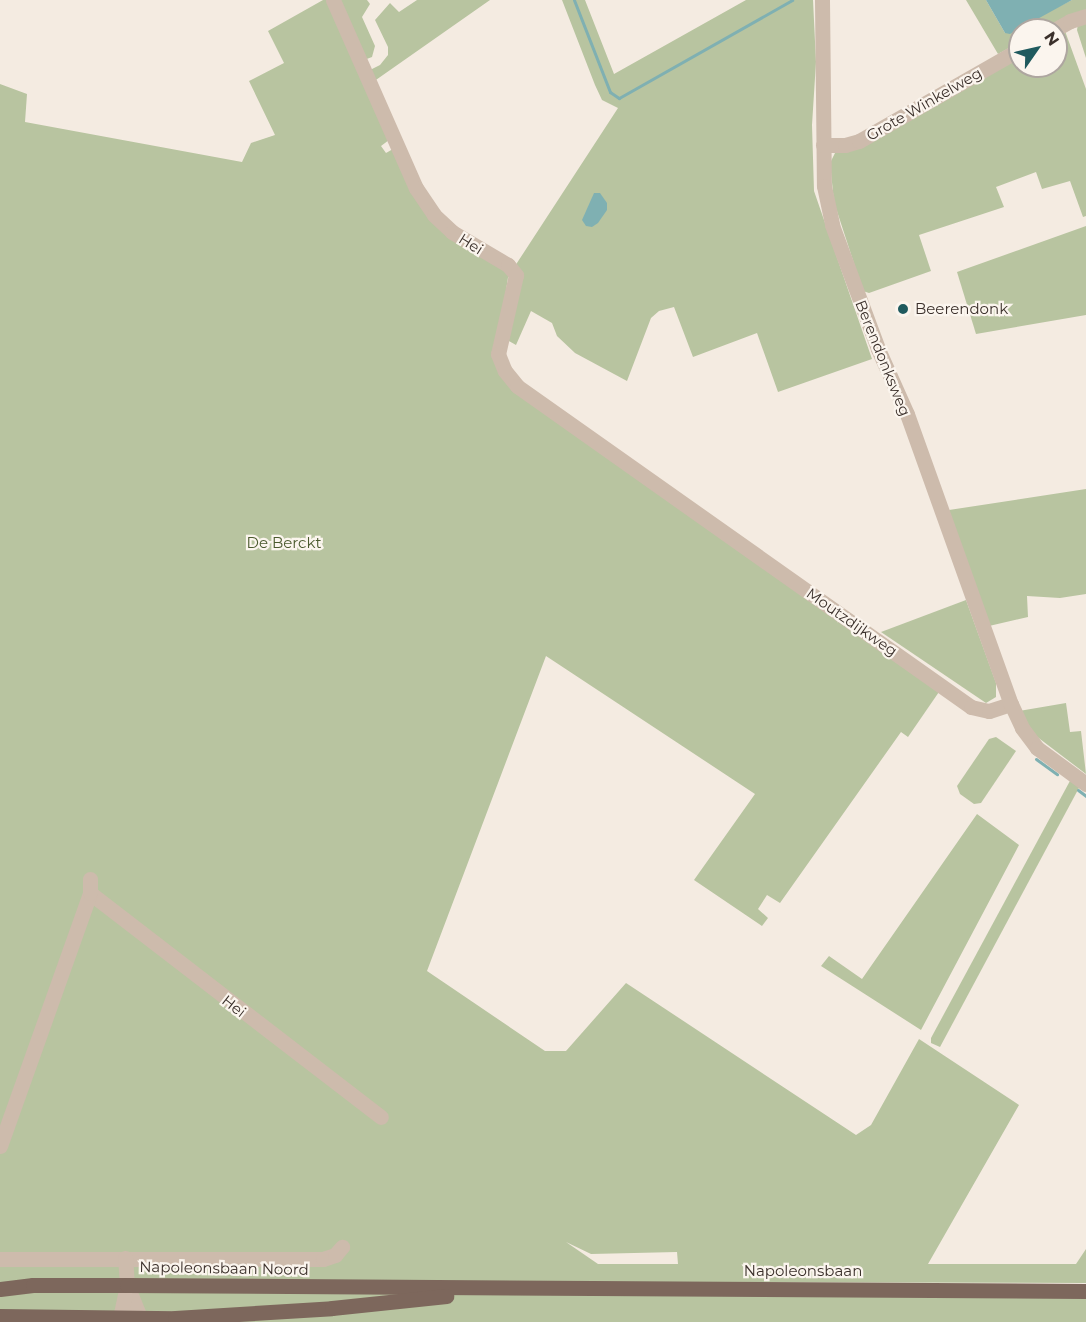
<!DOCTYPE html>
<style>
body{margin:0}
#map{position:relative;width:1086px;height:1322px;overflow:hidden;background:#f4ebe1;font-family:Montserrat,sans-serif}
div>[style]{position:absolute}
.green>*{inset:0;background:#b8c4a0}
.water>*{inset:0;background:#7fb0b2}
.stream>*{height:3px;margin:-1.5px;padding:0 1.5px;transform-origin:1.5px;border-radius:1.5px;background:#7fb0b2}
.minor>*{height:15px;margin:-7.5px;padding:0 7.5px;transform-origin:7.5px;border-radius:7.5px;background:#cdbbac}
.major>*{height:15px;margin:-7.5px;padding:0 7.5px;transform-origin:7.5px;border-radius:7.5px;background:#7d675c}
.dots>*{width:16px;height:16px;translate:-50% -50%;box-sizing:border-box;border:3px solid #fbf5ee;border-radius:50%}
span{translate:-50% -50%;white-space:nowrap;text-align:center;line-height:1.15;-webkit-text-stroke:4.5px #fbf5ee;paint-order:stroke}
.street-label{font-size:15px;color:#3b302b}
.poi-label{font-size:15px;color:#3b302b}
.left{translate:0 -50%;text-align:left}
.park-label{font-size:15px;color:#4a5a2e}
.north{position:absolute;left:1008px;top:18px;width:60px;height:60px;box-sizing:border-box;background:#fbf5ee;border:2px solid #aea6a0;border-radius:50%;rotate:56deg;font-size:16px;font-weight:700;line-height:24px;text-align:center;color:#3b302b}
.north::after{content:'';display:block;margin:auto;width:21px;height:27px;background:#1f5a5e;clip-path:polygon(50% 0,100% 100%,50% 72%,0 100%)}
</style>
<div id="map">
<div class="green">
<div style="clip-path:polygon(evenodd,323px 0,327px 0,389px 140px,381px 146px,386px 153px,393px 149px,414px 194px,509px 271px,497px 350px,512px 375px,941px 689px,908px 737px,901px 732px,780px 903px,767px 895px,758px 909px,768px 918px,762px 926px,694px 880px,755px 794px,546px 656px,427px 971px,545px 1051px,566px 1051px,626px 983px,856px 1135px,871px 1125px,919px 1039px,1019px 1105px,928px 1264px,1076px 1264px,1086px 1249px,1086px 1283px,645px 1282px,1086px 1296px,1086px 1322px,0 1322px,0 84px,27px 94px,25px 122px,242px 162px,251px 143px,275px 135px,249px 81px,284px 63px,268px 31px,323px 0,566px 1242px,591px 1254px,677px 1252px,678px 1264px,598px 1264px,566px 1242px)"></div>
<div style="clip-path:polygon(338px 0,367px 0,370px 4px,362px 17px,375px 46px,372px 57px,364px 60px)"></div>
<div style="clip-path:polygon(417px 0,490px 0,373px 82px,368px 71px,380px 65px,388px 55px,388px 47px,375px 20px,390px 3px,399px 12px)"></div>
<div style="clip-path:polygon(562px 0,585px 0,614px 74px,746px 0,813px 0,816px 62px,812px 125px,814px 191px,872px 359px,778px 392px,757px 333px,693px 357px,674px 307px,659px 311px,651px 318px,627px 381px,575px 353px,557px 336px,552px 323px,531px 311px,516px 345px,507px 340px,515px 266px,618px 108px,602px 100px,595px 85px)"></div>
<div style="clip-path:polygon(966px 0,986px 0,1005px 33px,1072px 0,1086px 0,1086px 10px,1063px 18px,1041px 30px,1020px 30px,1020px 42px,998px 54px)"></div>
<div style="clip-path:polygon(1086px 19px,1086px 58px,1077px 30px,1078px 24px)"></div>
<div style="clip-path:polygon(1065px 31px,1086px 89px,1086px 216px,1083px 217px,1070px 181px,1042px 189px,1036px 172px,996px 187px,1004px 207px,919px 235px,931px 271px,869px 293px,863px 291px,834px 202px,830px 163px,835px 153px,846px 151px,1020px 53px,1020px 66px,1056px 66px,1056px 32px)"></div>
<div style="clip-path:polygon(1086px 226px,1086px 315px,976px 334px,957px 272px)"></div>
<div style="clip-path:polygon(1086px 489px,1086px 594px,1060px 598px,1027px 596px,1028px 617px,989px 626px,949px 510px)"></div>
<div style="clip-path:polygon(966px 600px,996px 683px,996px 697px,986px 703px,881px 632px)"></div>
<div style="clip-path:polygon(1066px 703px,1070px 732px,1081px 731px,1086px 774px,1036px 736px,1019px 711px)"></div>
<div style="clip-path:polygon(996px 737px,1016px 751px,981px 803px,974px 804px,960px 794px,957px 786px,989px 739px)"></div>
<div style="clip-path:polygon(1071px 779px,1080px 786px,940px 1047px,931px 1043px,931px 1038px)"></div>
<div style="clip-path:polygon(977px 814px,1019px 845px,921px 1030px,821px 966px,829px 956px,862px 979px)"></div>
</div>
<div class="water">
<div style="clip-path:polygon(986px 0,1072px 0,1010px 34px,1005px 33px)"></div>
<div style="clip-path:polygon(594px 193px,600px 193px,607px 203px,607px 210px,598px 223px,592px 227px,586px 226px,582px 220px)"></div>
</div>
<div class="stream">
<div style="left:574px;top:0;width:99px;rotate:68.6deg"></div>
<div style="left:610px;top:92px;width:11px;rotate:34deg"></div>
<div style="left:619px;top:98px;width:199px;rotate:-29.5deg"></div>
<div style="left:1036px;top:759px;width:26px;rotate:36deg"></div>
<div style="left:1078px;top:790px;width:10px;rotate:37deg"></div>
</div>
<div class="minor">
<div style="left:333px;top:0;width:206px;rotate:66.2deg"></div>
<div style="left:416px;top:188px;width:32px;rotate:56deg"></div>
<div style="left:434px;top:215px;width:25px;rotate:43deg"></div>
<div style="left:452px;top:232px;width:65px;rotate:30.5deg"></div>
<div style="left:508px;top:265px;width:13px;rotate:51deg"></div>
<div style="left:516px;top:275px;width:81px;rotate:102.8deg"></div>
<div style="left:498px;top:354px;width:18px;rotate:68deg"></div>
<div style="left:505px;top:371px;width:19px;rotate:51deg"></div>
<div style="left:517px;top:386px;width:556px;rotate:35.26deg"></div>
<div style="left:971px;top:707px;width:18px;rotate:13deg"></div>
<div style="left:989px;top:711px;width:23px;rotate:-18deg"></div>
<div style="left:822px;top:0;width:186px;rotate:89.4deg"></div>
<div style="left:824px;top:186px;width:40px;rotate:78deg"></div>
<div style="left:832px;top:225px;width:132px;rotate:69.6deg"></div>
<div style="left:878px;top:349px;width:71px;rotate:66deg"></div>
<div style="left:907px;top:414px;width:308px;rotate:70.3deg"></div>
<div style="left:1011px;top:704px;width:26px;rotate:65deg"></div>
<div style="left:1022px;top:728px;width:25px;rotate:53deg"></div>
<div style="left:1037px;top:748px;width:61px;rotate:36.3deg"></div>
<div style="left:1054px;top:30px;width:18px;rotate:-29deg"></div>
<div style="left:1070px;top:21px;width:17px;rotate:-17deg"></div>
<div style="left:823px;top:145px;width:22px"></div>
<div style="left:845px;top:145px;width:15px;rotate:-16deg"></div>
<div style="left:859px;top:141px;width:185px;rotate:-29.7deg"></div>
<div style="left:90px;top:893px;width:367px;rotate:37.6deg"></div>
<div style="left:0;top:1146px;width:269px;rotate:-70.4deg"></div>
<div style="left:90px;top:893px;width:14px;rotate:-90deg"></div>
<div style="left:0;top:1259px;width:323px"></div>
<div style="left:323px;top:1259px;width:13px;rotate:-18deg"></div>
<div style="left:335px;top:1255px;width:11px;rotate:-49deg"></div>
<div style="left:127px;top:1285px;width:40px;rotate:68deg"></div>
<div style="left:121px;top:1322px;width:4px;rotate:-104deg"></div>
<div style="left:120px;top:1318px;width:34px;rotate:-78deg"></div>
<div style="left:127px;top:1285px;width:27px;rotate:-94deg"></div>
</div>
<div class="major">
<div style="left:0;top:1289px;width:33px;rotate:-7deg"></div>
<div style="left:33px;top:1285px;width:94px"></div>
<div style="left:127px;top:1285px;width:959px;rotate:0.36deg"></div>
<div style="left:0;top:1316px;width:175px;rotate:0.7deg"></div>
<div style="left:175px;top:1318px;width:157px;rotate:-3.6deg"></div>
<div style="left:332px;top:1308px;width:115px;rotate:-6deg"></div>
</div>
<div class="dots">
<div style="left:903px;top:309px;background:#1f5a5e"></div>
</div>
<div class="street-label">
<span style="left:924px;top:104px;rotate:-30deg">Grote Winkelweg</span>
<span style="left:471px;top:244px;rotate:32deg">Hei</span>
<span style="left:883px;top:358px;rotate:68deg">Berendonksweg</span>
<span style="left:852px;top:622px;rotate:35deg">Moutzdijkweg</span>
<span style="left:234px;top:1006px;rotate:38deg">Hei</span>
<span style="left:224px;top:1268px;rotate:1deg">Napoleonsbaan Noord</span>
<span style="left:803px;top:1271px">Napoleonsbaan</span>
</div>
<div class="poi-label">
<span class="left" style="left:915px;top:309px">Beerendonk</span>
</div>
<div class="park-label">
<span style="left:284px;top:543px">De Berckt</span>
</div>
<div class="north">N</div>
</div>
